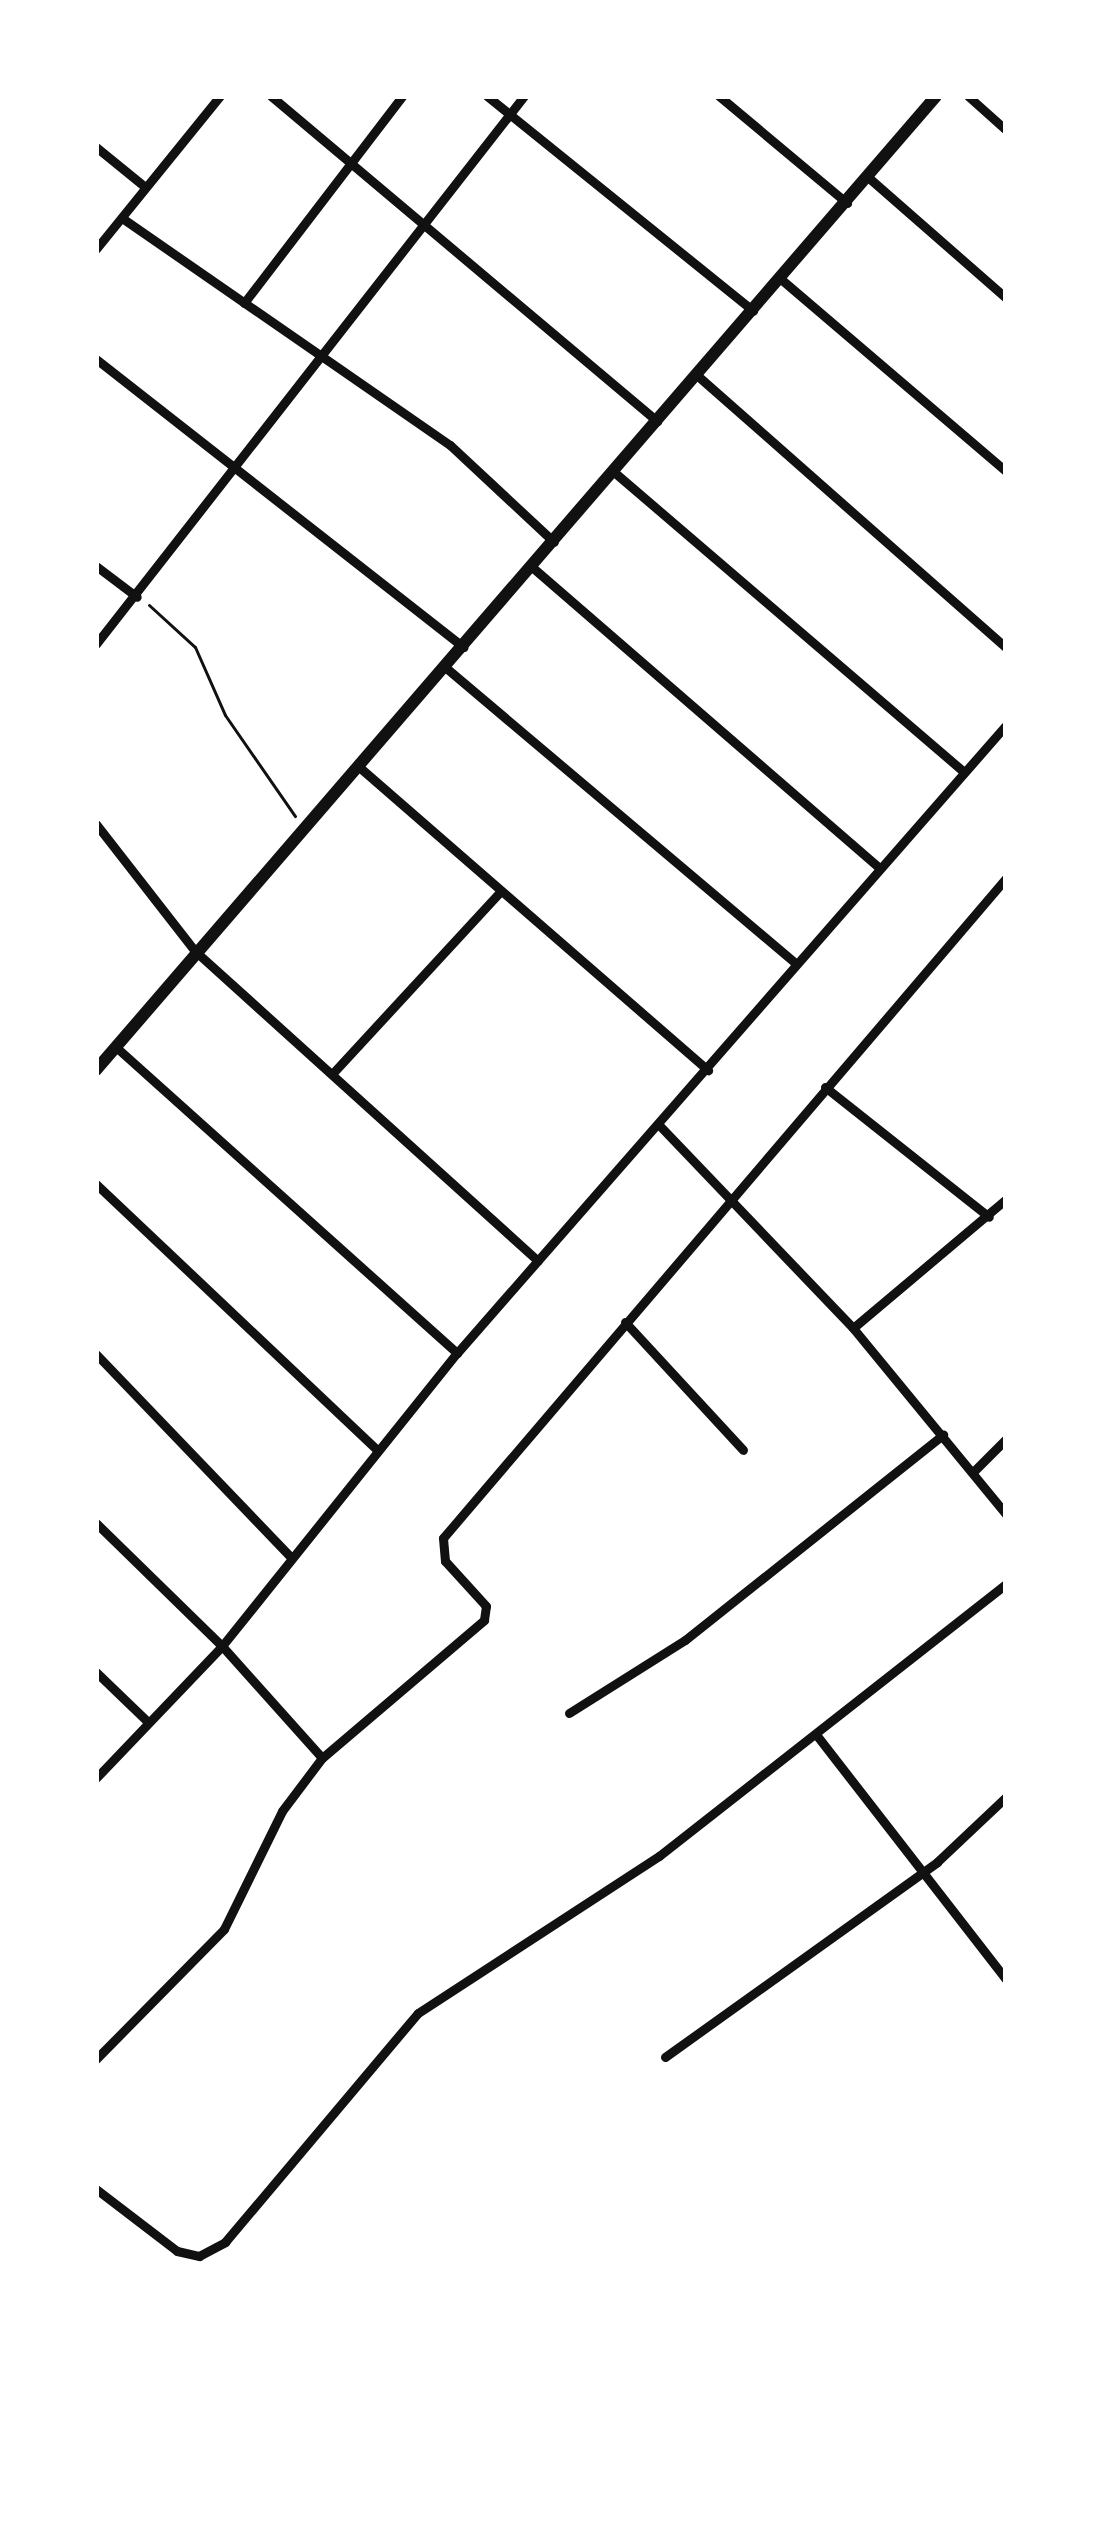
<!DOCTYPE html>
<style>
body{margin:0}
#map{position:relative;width:1102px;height:2546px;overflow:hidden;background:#fff;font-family:Poppins,sans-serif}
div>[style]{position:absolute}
.path>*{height:3px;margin:-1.5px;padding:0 1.5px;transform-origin:1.5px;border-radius:1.5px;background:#111}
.minor>*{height:9px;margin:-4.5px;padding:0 4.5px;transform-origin:4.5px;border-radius:4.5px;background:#111}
.tertiary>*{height:12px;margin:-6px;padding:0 6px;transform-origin:6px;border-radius:6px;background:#111}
span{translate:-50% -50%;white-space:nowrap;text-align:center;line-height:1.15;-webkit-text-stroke:12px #fff;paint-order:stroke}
.frame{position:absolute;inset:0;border:99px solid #fff;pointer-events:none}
</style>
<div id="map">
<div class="path">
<div style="left:149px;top:605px;width:62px;rotate:42.4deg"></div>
<div style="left:195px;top:647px;width:74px;rotate:66.2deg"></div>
<div style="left:225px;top:715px;width:123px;rotate:55.3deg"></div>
</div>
<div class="minor">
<div style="left:271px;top:96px;width:505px;rotate:40.1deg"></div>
<div style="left:487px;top:96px;width:342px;rotate:38.9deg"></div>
<div style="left:719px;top:96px;width:167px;rotate:39.9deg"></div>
<div style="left:968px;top:96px;width:51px;rotate:41.8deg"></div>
<div style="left:96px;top:147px;width:63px;rotate:39.2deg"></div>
<div style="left:869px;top:178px;width:182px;rotate:41.2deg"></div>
<div style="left:122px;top:218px;width:399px;rotate:34.7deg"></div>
<div style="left:450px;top:445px;width:142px;rotate:43deg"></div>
<div style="left:96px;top:249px;width:197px;rotate:-51deg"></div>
<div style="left:782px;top:280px;width:294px;rotate:40.5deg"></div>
<div style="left:244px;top:303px;width:260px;rotate:-52.6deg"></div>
<div style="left:96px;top:359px;width:467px;rotate:38.1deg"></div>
<div style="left:699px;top:377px;width:409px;rotate:41.4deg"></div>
<div style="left:614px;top:472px;width:461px;rotate:40.6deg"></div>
<div style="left:96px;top:566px;width:51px;rotate:37.1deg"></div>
<div style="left:532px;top:567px;width:458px;rotate:40.9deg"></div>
<div style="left:96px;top:644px;width:695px;rotate:-52.01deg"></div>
<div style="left:445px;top:667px;width:460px;rotate:40.2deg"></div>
<div style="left:358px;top:766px;width:464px;rotate:41deg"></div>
<div style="left:96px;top:824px;width:161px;rotate:52.1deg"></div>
<div style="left:195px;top:951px;width:462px;rotate:42.1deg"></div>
<div style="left:117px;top:1048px;width:457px;rotate:41.9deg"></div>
<div style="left:332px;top:1074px;width:249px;rotate:-47.3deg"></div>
<div style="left:825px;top:1087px;width:209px;rotate:38.4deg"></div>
<div style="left:660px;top:1126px;width:279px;rotate:46.3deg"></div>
<div style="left:853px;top:1328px;width:241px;rotate:50.6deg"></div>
<div style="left:96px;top:1184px;width:387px;rotate:43.4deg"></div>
<div style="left:625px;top:1322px;width:174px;rotate:47.3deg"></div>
<div style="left:853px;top:1328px;width:200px;rotate:-40.1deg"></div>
<div style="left:96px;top:1354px;width:279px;rotate:46.2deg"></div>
<div style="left:973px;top:1472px;width:47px;rotate:-45deg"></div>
<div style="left:96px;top:1523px;width:176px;rotate:44.3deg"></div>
<div style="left:222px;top:1646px;width:150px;rotate:48.2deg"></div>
<div style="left:96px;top:1672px;width:71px;rotate:43.9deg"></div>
<div style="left:569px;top:1713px;width:137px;rotate:-32.2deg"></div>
<div style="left:685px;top:1640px;width:330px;rotate:-38.5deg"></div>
<div style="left:818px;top:1737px;width:306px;rotate:52.2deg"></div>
<div style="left:96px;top:1778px;width:182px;rotate:-46.3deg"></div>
<div style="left:222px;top:1646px;width:376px;rotate:-51.3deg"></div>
<div style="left:457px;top:1353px;width:834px;rotate:-48.84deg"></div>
<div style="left:665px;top:2057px;width:335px;rotate:-35.6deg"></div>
<div style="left:937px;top:1862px;width:95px;rotate:-43.3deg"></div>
<div style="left:96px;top:2059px;width:182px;rotate:-45.4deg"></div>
<div style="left:224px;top:1929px;width:131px;rotate:-63.8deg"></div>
<div style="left:282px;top:1811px;width:66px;rotate:-53deg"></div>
<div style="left:322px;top:1758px;width:213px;rotate:-40.4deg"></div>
<div style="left:484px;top:1620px;width:14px;rotate:-82deg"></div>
<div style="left:486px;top:1606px;width:61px;rotate:-132.3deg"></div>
<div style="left:445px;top:1561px;width:23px;rotate:-95deg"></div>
<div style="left:443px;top:1538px;width:868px;rotate:-49.53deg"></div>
<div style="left:96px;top:2189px;width:102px;rotate:37.4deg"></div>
<div style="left:177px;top:2251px;width:23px;rotate:13deg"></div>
<div style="left:199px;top:2256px;width:30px;rotate:-28deg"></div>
<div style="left:225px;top:2242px;width:299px;rotate:-49.9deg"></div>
<div style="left:418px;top:2013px;width:288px;rotate:-33.1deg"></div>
<div style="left:659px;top:1856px;width:441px;rotate:-38.1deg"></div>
</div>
<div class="tertiary">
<div style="left:96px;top:1070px;width:1286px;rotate:-49.22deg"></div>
</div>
<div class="frame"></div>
</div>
